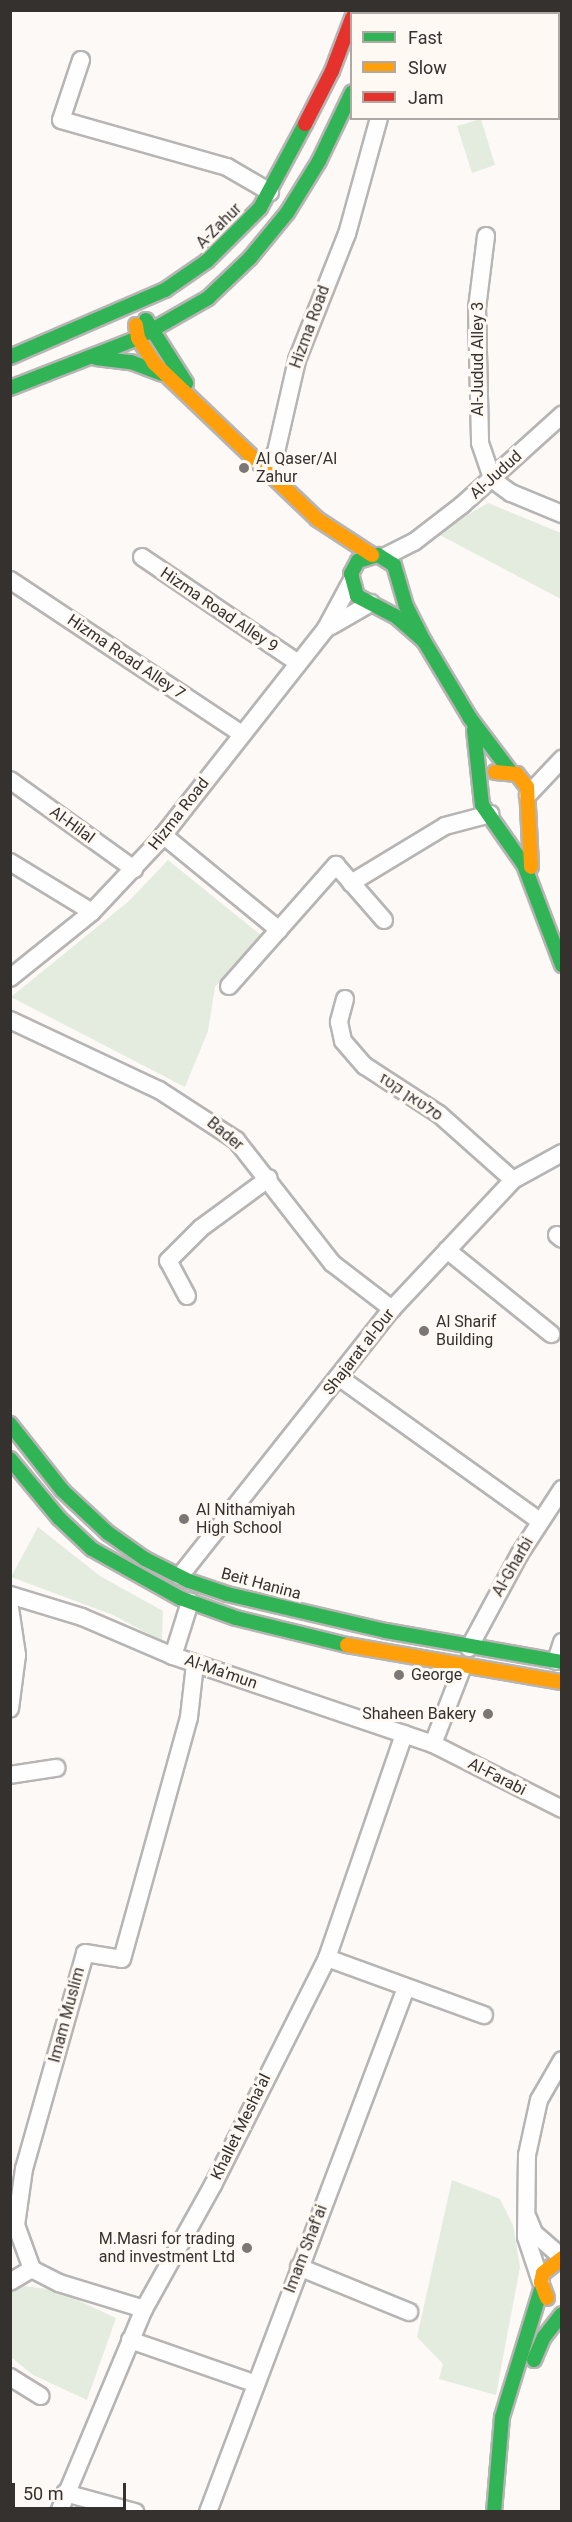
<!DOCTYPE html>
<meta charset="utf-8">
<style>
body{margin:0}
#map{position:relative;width:572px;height:2522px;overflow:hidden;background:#fcf9f7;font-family:Roboto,Heebo,sans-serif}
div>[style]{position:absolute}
.green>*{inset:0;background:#e4ece0}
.roads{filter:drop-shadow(2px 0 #b7b5b3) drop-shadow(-2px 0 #b7b5b3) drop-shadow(0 2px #b7b5b3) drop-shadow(0 -2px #b7b5b3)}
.street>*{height:16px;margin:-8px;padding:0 8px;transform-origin:8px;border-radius:8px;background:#fffefe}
.fast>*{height:14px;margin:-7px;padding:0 7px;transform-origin:7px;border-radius:7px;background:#30b455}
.slow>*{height:14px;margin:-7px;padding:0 7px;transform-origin:7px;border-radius:7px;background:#ff9f0a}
.jam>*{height:14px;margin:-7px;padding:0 7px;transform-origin:7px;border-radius:7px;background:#e5322d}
.dots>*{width:16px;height:16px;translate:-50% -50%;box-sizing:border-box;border:3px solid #fff9f4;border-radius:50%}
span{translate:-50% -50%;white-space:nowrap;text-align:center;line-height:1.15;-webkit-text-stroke:6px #fff9f4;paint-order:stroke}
.street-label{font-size:16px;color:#34312f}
.poi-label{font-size:16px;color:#34312f}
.left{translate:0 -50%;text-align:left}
.right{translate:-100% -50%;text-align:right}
.frame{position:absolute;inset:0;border:12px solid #34312f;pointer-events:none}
.legend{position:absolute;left:350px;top:12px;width:210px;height:108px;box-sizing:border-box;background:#fff9f4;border:2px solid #aea9a5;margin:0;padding:8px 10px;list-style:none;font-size:18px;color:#34312f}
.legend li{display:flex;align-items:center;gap:12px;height:30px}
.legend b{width:30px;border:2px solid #aea9a5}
.scale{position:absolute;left:12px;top:2483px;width:114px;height:27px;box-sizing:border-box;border:3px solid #34312f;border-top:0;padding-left:8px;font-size:18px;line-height:21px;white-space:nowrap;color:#34312f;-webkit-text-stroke:4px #fff9f4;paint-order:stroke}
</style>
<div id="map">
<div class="green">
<div style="clip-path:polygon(481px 119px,495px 165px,472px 173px,457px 126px)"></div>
<div style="clip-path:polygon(488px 503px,561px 533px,561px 599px,436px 533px)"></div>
<div style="clip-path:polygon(168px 860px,262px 936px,215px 987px,208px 1031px,185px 1087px,11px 997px,129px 901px)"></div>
<div style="clip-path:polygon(38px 1527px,100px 1576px,163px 1611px,162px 1641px,113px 1615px,11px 1577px)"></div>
<div style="clip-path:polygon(452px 2180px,500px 2199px,513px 2225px,520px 2267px,496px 2395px,439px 2379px,443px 2364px,417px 2337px)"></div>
<div style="clip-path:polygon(24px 2286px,56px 2290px,116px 2318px,87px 2400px,33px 2375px,11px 2357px,10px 2293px)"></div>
</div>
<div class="roads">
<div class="street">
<div style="left:410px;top:14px;width:4px;rotate:-76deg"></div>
<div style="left:81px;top:60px;width:63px;rotate:108.4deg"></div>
<div style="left:61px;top:120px;width:173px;rotate:15.8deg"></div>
<div style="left:227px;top:167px;width:50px;rotate:30.2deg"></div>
<div style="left:486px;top:236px;width:73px;rotate:97.1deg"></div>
<div style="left:477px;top:308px;width:135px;rotate:88.7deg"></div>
<div style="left:480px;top:443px;width:39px;rotate:71deg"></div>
<div style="left:493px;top:480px;width:22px;rotate:36deg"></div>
<div style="left:511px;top:493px;width:55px;rotate:22.4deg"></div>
<div style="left:267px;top:471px;width:21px;rotate:-65deg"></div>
<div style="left:276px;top:452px;width:94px;rotate:-77.1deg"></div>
<div style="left:297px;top:360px;width:136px;rotate:-68.4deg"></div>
<div style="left:347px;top:234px;width:120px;rotate:-74.6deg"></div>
<div style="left:142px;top:557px;width:189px;rotate:34.2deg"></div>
<div style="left:384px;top:557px;width:34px;rotate:-27deg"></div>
<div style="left:414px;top:542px;width:61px;rotate:-37.6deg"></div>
<div style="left:462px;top:505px;width:135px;rotate:-42deg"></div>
<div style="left:10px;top:580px;width:278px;rotate:33.6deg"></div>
<div style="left:331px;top:626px;width:46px;rotate:-29.9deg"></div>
<div style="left:10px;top:780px;width:153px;rotate:35.7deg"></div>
<div style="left:528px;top:795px;width:50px;rotate:-46.6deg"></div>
<div style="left:163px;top:835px;width:150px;rotate:39.3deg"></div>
<div style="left:10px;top:862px;width:96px;rotate:31.4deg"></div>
<div style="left:351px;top:883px;width:110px;rotate:-31.2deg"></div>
<div style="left:445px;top:826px;width:47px;rotate:-14.9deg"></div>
<div style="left:10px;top:978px;width:105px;rotate:-38.8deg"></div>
<div style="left:92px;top:912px;width:96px;rotate:-46.7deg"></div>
<div style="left:158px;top:842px;width:270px;rotate:-51.8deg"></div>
<div style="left:325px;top:630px;width:55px;rotate:-61.6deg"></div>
<div style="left:229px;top:986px;width:162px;rotate:-48.5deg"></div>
<div style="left:336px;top:865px;width:73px;rotate:48.9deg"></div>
<div style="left:345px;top:999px;width:24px;rotate:105deg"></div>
<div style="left:339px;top:1022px;width:19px;rotate:78deg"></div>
<div style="left:343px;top:1041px;width:33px;rotate:49deg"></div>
<div style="left:365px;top:1066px;width:88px;rotate:33deg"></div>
<div style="left:439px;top:1114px;width:99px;rotate:41.7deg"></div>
<div style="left:10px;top:1020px;width:165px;rotate:25.2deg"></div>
<div style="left:159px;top:1090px;width:92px;rotate:33deg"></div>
<div style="left:236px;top:1140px;width:156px;rotate:52deg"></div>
<div style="left:332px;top:1263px;width:76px;rotate:37.5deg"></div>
<div style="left:557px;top:1235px;width:6px;rotate:39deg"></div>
<div style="left:447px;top:1250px;width:134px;rotate:38.9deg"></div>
<div style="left:187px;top:1296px;width:40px;rotate:-118deg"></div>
<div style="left:168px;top:1261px;width:47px;rotate:-45deg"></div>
<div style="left:201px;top:1228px;width:84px;rotate:-36.3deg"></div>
<div style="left:340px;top:1378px;width:246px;rotate:35.6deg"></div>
<div style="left:180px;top:1576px;width:341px;rotate:-51.6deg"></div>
<div style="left:392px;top:1309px;width:177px;rotate:-46.8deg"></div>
<div style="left:513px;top:1180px;width:56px;rotate:-28.9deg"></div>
<div style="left:10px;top:1595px;width:75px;rotate:17deg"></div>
<div style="left:82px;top:1617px;width:99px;rotate:23.2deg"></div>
<div style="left:173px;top:1656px;width:274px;rotate:18.7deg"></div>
<div style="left:433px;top:1744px;width:144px;rotate:26.7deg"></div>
<div style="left:10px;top:1608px;width:48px;rotate:81.5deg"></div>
<div style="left:17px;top:1655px;width:54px;rotate:97.4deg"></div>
<div style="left:469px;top:1648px;width:106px;rotate:-61.7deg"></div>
<div style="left:519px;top:1555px;width:79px;rotate:-56.9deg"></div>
<div style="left:173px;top:1656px;width:57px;rotate:-72.5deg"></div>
<div style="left:556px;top:1661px;width:20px;rotate:-72deg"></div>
<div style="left:433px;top:1744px;width:80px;rotate:-68.9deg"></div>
<div style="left:10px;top:1775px;width:47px;rotate:-8.7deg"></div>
<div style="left:327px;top:1958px;width:167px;rotate:20deg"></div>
<div style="left:528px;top:2218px;width:16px;rotate:68deg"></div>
<div style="left:534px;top:2233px;width:37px;rotate:41deg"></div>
<div style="left:299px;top:2267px;width:119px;rotate:22.2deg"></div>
<div style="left:10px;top:2282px;width:26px;rotate:-31deg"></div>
<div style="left:541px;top:2282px;width:47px;rotate:-108.4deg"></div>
<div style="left:526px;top:2237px;width:82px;rotate:-89.3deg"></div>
<div style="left:527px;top:2155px;width:56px;rotate:-77.7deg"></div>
<div style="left:539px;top:2100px;width:46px;rotate:-60.1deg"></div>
<div style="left:144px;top:2309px;width:89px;rotate:-163deg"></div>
<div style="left:59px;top:2283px;width:30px;rotate:-153deg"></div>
<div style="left:32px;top:2269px;width:47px;rotate:-110deg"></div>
<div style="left:16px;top:2225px;width:57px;rotate:-81.9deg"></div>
<div style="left:24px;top:2169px;width:224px;rotate:-74.2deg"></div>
<div style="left:85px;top:1953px;width:37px;rotate:9deg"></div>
<div style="left:122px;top:1959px;width:251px;rotate:-74.5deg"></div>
<div style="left:189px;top:1717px;width:53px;rotate:-83.5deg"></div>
<div style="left:130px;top:2340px;width:133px;rotate:19.2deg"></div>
<div style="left:10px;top:2377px;width:36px;rotate:32deg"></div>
<div style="left:65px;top:2493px;width:73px;rotate:15.2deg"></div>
<div style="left:59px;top:2512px;width:220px;rotate:-67.3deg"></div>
<div style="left:144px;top:2309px;width:142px;rotate:-60.9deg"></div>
<div style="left:213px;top:2185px;width:254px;rotate:-63.3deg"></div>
<div style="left:327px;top:1958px;width:237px;rotate:-71deg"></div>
<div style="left:208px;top:2512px;width:560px;rotate:-69.3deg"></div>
</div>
<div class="fast">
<div style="left:382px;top:14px;width:4px;rotate:-76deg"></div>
<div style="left:146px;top:320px;width:75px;rotate:57.6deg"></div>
<div style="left:10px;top:357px;width:169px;rotate:-23.4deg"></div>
<div style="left:165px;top:290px;width:51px;rotate:-34.6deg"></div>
<div style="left:207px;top:261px;width:75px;rotate:-45deg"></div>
<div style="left:260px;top:208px;width:95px;rotate:-61.8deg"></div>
<div style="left:96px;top:358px;width:35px;rotate:7deg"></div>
<div style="left:131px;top:362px;width:33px;rotate:21deg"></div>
<div style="left:10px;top:388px;width:137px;rotate:-21.3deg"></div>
<div style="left:138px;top:338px;width:81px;rotate:-29.7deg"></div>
<div style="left:208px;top:298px;width:58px;rotate:-43.6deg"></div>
<div style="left:250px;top:258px;width:58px;rotate:-50.6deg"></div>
<div style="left:287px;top:213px;width:61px;rotate:-58.4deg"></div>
<div style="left:319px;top:161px;width:76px;rotate:-64.4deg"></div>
<div style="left:424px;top:641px;width:38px;rotate:-139deg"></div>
<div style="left:395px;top:616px;width:43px;rotate:-152.2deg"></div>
<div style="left:357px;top:596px;width:23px;rotate:-105deg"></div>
<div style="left:351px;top:574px;width:15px;rotate:-62deg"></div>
<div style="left:358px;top:561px;width:21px;rotate:-17deg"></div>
<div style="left:378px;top:555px;width:19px;rotate:32deg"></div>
<div style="left:394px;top:565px;width:43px;rotate:73.7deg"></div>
<div style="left:406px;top:606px;width:39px;rotate:63deg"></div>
<div style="left:424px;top:641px;width:90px;rotate:59.1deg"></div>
<div style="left:470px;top:718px;width:66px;rotate:53deg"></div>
<div style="left:474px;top:730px;width:75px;rotate:83.9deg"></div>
<div style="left:482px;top:805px;width:73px;rotate:55deg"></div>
<div style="left:524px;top:865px;width:107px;rotate:69.2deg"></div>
<div style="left:10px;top:1424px;width:85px;rotate:51.7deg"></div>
<div style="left:63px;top:1491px;width:62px;rotate:43deg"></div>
<div style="left:108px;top:1533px;width:45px;rotate:35.1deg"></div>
<div style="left:145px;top:1559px;width:49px;rotate:26.6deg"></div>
<div style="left:189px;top:1581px;width:40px;rotate:18.9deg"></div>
<div style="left:227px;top:1594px;width:163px;rotate:13.1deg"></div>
<div style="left:386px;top:1631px;width:179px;rotate:10deg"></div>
<div style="left:10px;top:1459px;width:77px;rotate:50.3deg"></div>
<div style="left:59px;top:1518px;width:45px;rotate:43.2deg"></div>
<div style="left:92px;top:1549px;width:101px;rotate:29.1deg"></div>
<div style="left:180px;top:1598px;width:59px;rotate:19.7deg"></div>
<div style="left:236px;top:1618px;width:114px;rotate:13.7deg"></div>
<div style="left:534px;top:2360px;width:25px;rotate:-67deg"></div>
<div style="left:544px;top:2337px;width:29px;rotate:-52deg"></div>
<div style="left:494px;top:2512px;width:95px;rotate:-85.2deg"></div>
<div style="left:502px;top:2417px;width:137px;rotate:-73deg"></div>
</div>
<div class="slow">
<div style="left:136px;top:325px;width:13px;rotate:81deg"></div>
<div style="left:138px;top:338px;width:30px;rotate:57deg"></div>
<div style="left:154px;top:363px;width:226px;rotate:43.7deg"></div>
<div style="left:317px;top:519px;width:66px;rotate:33.2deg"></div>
<div style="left:495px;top:772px;width:22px;rotate:5deg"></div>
<div style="left:517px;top:774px;width:16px;rotate:52deg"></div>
<div style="left:527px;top:787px;width:80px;rotate:87.1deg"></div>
<div style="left:347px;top:1645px;width:218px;rotate:9.8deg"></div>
<div style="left:547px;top:2298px;width:17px;rotate:-111deg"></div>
<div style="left:541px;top:2282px;width:9px;rotate:-77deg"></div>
<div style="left:543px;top:2273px;width:24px;rotate:-38deg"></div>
</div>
<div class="jam">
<div style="left:305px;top:124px;width:59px;rotate:-63deg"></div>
<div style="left:332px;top:71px;width:57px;rotate:-69.3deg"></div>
</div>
</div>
<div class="dots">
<div style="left:244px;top:468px;background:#7a7775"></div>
<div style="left:424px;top:1331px;background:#7a7775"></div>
<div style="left:184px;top:1519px;background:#7a7775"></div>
<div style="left:399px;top:1675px;background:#7a7775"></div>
<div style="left:488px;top:1714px;background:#7a7775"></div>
<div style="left:247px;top:2248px;background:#7a7775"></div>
</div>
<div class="street-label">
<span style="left:219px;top:226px;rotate:-45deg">A-Zahur</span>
<span style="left:310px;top:327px;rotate:-70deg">Hizma Road</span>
<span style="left:478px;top:359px;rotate:-90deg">Al-Judud Alley 3</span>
<span style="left:496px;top:475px;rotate:-42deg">Al-Judud</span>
<span style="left:219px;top:610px;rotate:34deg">Hizma Road Alley 9</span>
<span style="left:126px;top:657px;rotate:34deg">Hizma Road Alley 7</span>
<span style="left:179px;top:814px;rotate:-52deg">Hizma Road</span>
<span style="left:72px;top:825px;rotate:36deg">Al-Hilal</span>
<span style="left:411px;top:1097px;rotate:34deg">סלטאן קטז</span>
<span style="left:225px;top:1134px;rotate:40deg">Bader</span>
<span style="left:359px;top:1352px;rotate:-52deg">Shajarat al-Dur</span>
<span style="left:513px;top:1567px;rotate:-60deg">Al-Gharbi</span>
<span style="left:261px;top:1584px;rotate:15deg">Beit Hanina</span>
<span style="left:221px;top:1672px;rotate:19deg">Al-Ma'mun</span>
<span style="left:497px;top:1777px;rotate:27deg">Al-Farabi</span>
<span style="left:67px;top:2015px;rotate:-75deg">Imam Muslim</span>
<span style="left:241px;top:2127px;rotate:-64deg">Khallet Mesha'al</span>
<span style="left:306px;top:2249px;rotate:-69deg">Imam Shaf'ai</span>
</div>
<div class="poi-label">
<span class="left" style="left:256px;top:468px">Al Qaser/Al<br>Zahur</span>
<span class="left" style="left:436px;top:1331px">Al Sharif<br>Building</span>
<span class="left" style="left:196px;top:1519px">Al Nithamiyah<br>High School</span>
<span class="left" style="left:411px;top:1675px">George</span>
<span class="right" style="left:476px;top:1714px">Shaheen Bakery</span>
<span class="right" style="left:235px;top:2248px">M.Masri for trading<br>and investment Ltd</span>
</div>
<div class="frame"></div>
<ul class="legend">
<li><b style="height:8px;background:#30b455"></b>Fast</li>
<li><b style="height:8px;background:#ff9f0a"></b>Slow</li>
<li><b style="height:8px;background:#e5322d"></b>Jam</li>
</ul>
<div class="scale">50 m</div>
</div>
